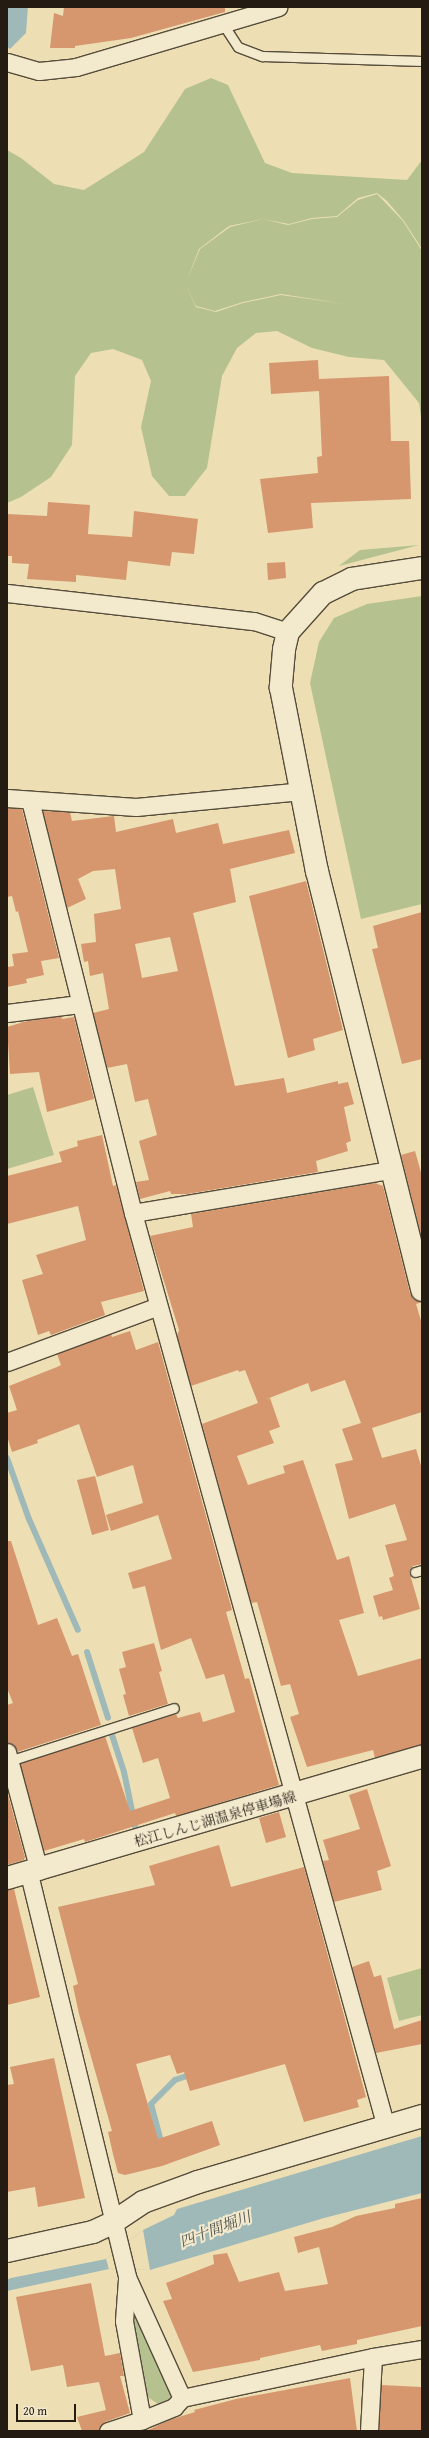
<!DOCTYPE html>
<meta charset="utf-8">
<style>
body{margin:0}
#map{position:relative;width:429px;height:2438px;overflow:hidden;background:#eddfb3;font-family:"Gentium Book Plus","Noto Serif JP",serif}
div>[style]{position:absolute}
.green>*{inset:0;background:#b5c28f}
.water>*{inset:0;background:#9fb9b8}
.pier>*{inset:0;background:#eddfb3}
.stream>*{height:6px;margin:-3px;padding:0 3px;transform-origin:3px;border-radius:3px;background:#9fb9b8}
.building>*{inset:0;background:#d6966e}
.roads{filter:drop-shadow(1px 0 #564c3b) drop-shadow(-1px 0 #564c3b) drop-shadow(0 1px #564c3b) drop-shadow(0 -1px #564c3b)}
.service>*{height:9px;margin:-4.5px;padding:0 4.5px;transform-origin:4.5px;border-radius:4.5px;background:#f3eace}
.minor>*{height:17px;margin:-8.5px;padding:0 8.5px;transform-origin:8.5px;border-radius:8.5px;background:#f3eace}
.tertiary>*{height:22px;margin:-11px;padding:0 11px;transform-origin:11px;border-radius:11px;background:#f3eace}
.secondary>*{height:22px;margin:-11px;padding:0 11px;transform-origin:11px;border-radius:11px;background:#f3eace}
span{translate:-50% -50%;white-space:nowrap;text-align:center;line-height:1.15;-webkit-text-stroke:4px #f3eace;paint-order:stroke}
.street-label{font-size:14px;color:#241b13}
.water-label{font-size:15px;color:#4f524d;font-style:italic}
.frame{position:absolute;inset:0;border:8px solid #241b13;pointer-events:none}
.scale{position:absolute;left:16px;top:2404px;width:60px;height:18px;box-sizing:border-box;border:2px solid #241b13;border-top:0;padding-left:5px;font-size:12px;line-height:14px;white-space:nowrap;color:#241b13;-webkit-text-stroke:3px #f3eace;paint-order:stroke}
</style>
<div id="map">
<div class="green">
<div style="clip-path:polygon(evenodd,211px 78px,228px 85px,265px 163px,292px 173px,407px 180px,422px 160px,422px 249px,404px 221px,387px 201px,377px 193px,358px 198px,337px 216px,312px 218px,289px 224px,263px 219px,229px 226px,199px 249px,187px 280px,200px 249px,230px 227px,263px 219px,288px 225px,312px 219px,337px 217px,358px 200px,377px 194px,403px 221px,422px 251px,422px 424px,419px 403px,384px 360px,349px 357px,312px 348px,277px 331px,256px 333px,237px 348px,222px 376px,207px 468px,185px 496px,169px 496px,152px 476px,141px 427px,151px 381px,142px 360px,113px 349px,91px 353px,75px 376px,72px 445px,51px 477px,21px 497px,7px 503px,7px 150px,21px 158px,54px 184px,84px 190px,144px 152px,185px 89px,211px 78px,185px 284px,196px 306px,215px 311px,243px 302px,281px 294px,345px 304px,281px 295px,243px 303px,216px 312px,196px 307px,185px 284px)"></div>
<div style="clip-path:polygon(419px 545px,339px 566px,360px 550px)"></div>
<div style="clip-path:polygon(422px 596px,422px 904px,361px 919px,310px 683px,319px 642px,334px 618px,367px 604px)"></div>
<div style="clip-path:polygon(33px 1087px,54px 1155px,7px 1169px,7px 1095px)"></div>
<div style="clip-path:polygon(422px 1968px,422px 2015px,399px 2021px,387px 1978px)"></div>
<div style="clip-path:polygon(137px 2312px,172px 2392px,169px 2400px,158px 2404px,146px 2396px,133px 2318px)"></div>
</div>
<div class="water">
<div style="clip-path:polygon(7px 7px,28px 7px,26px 33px,10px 49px,7px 47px)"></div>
<div style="clip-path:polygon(422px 2136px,422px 2193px,324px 2218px,150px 2270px,109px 2269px,7px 2291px,7px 2280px,11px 2278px,106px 2259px,143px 2230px,174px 2215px,177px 2209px)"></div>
</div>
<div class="pier">
<div style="clip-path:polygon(143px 2230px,150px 2270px,109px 2269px,106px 2259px)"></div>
</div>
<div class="stream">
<div style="left:7px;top:1458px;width:65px;rotate:70.2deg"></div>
<div style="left:29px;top:1519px;width:121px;rotate:66.2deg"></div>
<div style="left:87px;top:1652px;width:69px;rotate:72.3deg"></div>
<div style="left:112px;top:1735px;width:39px;rotate:72deg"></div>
<div style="left:124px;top:1772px;width:59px;rotate:78.3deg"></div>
<div style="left:162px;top:2145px;width:42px;rotate:-105deg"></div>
<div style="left:151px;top:2104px;width:34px;rotate:-45deg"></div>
<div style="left:175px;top:2080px;width:18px;rotate:-19deg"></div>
</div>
<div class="building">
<div style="clip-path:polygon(64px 7px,225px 7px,225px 12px,131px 38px,75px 46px,75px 48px,50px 48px,54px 13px,63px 16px)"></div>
<div style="clip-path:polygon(318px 360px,319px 379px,389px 376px,391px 441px,409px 441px,411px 499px,311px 503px,313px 528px,268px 533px,260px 479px,318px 473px,317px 457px,322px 456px,319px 391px,271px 394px,269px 363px)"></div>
<div style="clip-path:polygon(48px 502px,90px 505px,88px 534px,132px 537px,134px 511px,198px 519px,194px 554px,172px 552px,170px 566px,128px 561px,126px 580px,76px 575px,76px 582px,27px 579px,29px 564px,12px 563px,12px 556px,7px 556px,7px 514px,47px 516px)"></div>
<div style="clip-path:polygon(285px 562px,286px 578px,268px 580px,267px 563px)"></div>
<div style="clip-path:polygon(7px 808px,22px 809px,59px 958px,41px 961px,44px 975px,26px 979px,27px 983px,7px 987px,7px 967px,14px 966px,12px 954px,28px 952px,18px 911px,16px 912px,12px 896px,7px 897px)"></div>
<div style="clip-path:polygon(evenodd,43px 811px,70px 812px,72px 821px,114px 816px,116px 832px,173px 819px,176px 833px,218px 823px,223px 844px,289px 830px,295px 853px,230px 869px,236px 902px,193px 913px,235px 1086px,284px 1078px,287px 1093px,338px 1081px,338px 1084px,348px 1082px,354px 1104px,344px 1107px,351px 1141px,346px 1143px,348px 1151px,316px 1161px,318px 1172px,187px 1194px,171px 1194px,170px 1191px,140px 1199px,136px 1182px,149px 1180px,139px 1141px,157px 1135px,148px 1099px,135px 1102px,127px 1064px,107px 1068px,93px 1013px,109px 1009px,103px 973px,90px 976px,88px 961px,84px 962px,81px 944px,96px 942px,94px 914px,121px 909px,115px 869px,93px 871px,78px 879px,86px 899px,67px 908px,43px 811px,170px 937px,178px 971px,142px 978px,135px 944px,170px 937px)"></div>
<div style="clip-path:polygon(306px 881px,343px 1030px,313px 1039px,315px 1050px,288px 1058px,249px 896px)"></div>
<div style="clip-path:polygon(422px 912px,422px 1059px,402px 1064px,372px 949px,378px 948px,373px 926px)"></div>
<div style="clip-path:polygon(61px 1016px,62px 1019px,74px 1017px,94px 1099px,47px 1112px,39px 1072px,10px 1074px,7px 1027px,27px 1021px)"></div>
<div style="clip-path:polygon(102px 1135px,113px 1186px,116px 1185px,144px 1291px,101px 1302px,105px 1315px,51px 1335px,49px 1331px,38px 1335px,22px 1280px,43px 1274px,36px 1255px,86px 1240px,78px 1206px,7px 1224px,7px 1176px,62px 1162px,59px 1152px,78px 1146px,77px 1141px)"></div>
<div style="clip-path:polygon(415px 1151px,422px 1176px,422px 1239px,401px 1155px)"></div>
<div style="clip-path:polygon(375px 1183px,383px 1186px,410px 1293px,413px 1299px,422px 1302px,416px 1304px,422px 1324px,422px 1412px,372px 1428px,382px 1458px,416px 1449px,422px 1469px,422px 1564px,413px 1566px,409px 1571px,420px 1609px,383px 1620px,382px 1616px,379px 1617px,373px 1596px,393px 1590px,389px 1578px,394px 1576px,385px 1545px,407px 1540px,395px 1504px,349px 1519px,335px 1464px,353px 1460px,342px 1429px,361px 1423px,345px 1380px,311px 1392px,308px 1383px,264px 1400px,270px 1398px,280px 1427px,269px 1431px,274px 1443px,237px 1456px,248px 1485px,285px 1473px,283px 1466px,303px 1460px,337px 1560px,349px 1556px,364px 1613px,339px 1620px,358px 1676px,422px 1658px,422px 1745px,375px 1758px,373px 1750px,307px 1767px,290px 1717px,299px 1714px,290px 1684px,281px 1686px,257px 1602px,251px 1603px,202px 1424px,258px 1403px,245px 1370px,239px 1372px,238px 1370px,191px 1386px,177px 1336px,179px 1330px,150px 1236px,193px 1227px,191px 1214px)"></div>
<div style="clip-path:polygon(130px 1331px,136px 1350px,158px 1342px,232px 1610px,226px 1612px,245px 1679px,249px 1678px,279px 1785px,176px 1816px,175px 1813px,85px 1842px,84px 1839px,44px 1851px,20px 1764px,105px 1736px,130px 1811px,170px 1798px,158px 1758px,143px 1763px,132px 1728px,176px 1714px,178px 1718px,200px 1712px,203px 1722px,235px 1712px,224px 1674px,206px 1679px,191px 1638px,161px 1650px,145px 1586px,133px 1589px,128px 1573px,172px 1559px,158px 1515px,111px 1531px,106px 1515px,143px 1503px,133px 1465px,97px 1477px,79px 1424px,37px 1440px,38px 1443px,12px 1452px,7px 1436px,7px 1413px,17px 1410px,9px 1386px,57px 1367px,61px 1365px,57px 1354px,111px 1334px,112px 1337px)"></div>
<div style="clip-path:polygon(95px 1476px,109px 1530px,92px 1535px,77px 1480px)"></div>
<div style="clip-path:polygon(7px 1541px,11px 1541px,38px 1625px,57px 1618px,72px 1656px,78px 1654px,101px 1725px,17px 1752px,14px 1745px,7px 1742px,7px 1705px,13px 1703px,7px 1688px)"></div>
<div style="clip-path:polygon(154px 1643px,162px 1671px,159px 1672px,168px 1704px,129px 1716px,123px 1695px,126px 1694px,119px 1669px,126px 1667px,122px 1652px)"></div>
<div style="clip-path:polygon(367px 1789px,391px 1866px,377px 1871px,382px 1890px,334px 1902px,323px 1861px,329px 1860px,323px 1840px,360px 1829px,349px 1795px)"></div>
<div style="clip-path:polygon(7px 1791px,25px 1857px,24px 1860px,7px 1865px)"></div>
<div style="clip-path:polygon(279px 1812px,286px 1837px,266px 1843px,259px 1818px)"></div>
<div style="clip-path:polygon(219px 1845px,231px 1887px,304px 1867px,366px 2097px,357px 2100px,359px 2107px,304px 2122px,285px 2064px,190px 2091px,184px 2072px,177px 2074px,170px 2055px,136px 2064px,158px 2139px,212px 2121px,220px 2145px,162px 2166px,125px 2175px,118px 2173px,113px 2154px,108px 2132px,112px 2131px,79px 2014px,73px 1986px,78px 1984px,58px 1907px,155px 1885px,149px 1866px)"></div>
<div style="clip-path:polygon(14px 1889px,40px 1997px,7px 2005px,7px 1890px)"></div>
<div style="clip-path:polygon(369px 1961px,374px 1977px,381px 1975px,394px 2029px,422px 2020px,422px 2044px,376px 2053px,352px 1967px)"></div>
<div style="clip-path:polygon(54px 2058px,85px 2198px,38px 2207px,35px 2187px,7px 2192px,7px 2085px,14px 2084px,10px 2067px)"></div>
<div style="clip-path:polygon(422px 2198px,422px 2326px,357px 2340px,357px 2344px,322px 2351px,320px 2345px,260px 2358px,260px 2360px,193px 2372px,163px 2301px,172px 2299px,166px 2283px,214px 2264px,213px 2255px,227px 2253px,239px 2282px,279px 2272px,285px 2291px,328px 2284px,319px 2247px,298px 2253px,294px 2237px,332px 2227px,356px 2216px,395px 2208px,395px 2204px)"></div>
<div style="clip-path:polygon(91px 2283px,105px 2356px,120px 2353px,124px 2376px,120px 2376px,130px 2413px,105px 2422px,98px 2431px,82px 2431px,77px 2417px,106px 2410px,99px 2382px,67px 2387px,63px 2365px,31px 2371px,16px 2297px)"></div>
<div style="clip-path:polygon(350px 2378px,357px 2431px,146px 2431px,169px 2420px,195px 2412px,194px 2410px,236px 2399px)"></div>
<div style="clip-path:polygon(381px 2385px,422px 2387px,422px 2431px,379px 2431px)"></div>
</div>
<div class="roads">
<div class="service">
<div style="left:223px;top:24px;width:27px;rotate:57deg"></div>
<div style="left:238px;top:47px;width:26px;rotate:21deg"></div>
<div style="left:262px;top:56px;width:160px;rotate:1.8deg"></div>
<div style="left:415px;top:1572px;width:7px;rotate:-16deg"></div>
<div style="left:9px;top:1761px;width:173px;rotate:-17.8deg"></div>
</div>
<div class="minor">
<div style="left:7px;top:62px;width:33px;rotate:16deg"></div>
<div style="left:39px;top:71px;width:37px;rotate:-6deg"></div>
<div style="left:76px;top:67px;width:211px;rotate:-16.5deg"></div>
<div style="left:7px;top:593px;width:249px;rotate:6.5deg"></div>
<div style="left:254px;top:621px;width:36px;rotate:18deg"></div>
<div style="left:7px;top:798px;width:129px;rotate:4deg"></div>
<div style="left:136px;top:807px;width:166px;rotate:-5.5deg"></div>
<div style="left:30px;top:800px;width:426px;rotate:76deg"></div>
<div style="left:133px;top:1213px;width:948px;rotate:74.53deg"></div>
<div style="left:7px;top:1013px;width:73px;rotate:-7.1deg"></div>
<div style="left:133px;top:1213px;width:262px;rotate:-9.5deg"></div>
<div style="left:7px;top:1362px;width:161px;rotate:-20.3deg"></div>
<div style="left:7px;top:1752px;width:123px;rotate:74.9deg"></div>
<div style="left:29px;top:1874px;width:415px;rotate:76.3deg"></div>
<div style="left:127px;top:2277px;width:133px;rotate:65.6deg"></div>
<div style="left:182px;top:2398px;width:195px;rotate:-12.1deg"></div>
<div style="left:373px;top:2357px;width:50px;rotate:-9.3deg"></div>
<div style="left:127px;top:2279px;width:42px;rotate:94.1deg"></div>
<div style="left:124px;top:2321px;width:101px;rotate:79.7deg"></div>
<div style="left:142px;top:2420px;width:35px;rotate:-22deg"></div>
<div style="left:174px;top:2407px;width:12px;rotate:-48deg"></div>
<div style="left:108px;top:2431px;width:36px;rotate:-18deg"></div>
<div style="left:369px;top:2431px;width:74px;rotate:-86.9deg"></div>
</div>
<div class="tertiary">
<div style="left:422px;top:568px;width:71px;rotate:171.1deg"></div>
<div style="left:352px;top:579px;width:32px;rotate:154deg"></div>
<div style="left:323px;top:593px;width:52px;rotate:131.9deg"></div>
<div style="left:288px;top:632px;width:18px;rotate:103deg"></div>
<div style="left:284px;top:650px;width:38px;rotate:95deg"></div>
<div style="left:281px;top:688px;width:187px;rotate:78.9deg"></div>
<div style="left:317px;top:871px;width:432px;rotate:75.9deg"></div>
<div style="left:7px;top:2251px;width:88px;rotate:-12.5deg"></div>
<div style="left:93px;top:2232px;width:21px;rotate:-25deg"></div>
<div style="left:112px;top:2223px;width:37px;rotate:-34deg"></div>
<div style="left:143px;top:2202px;width:59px;rotate:-20deg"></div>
<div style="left:198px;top:2182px;width:234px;rotate:-16.4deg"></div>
</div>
<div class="secondary">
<div style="left:7px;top:1878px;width:432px;rotate:-16.3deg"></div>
</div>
</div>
<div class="street-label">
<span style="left:215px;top:1819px;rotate:-16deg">松江しんじ湖温泉停車場線</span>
</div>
<div class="water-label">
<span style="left:215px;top:2229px;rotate:-21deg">四十間堀川</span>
</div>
<div class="frame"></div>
<div class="scale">20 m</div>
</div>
